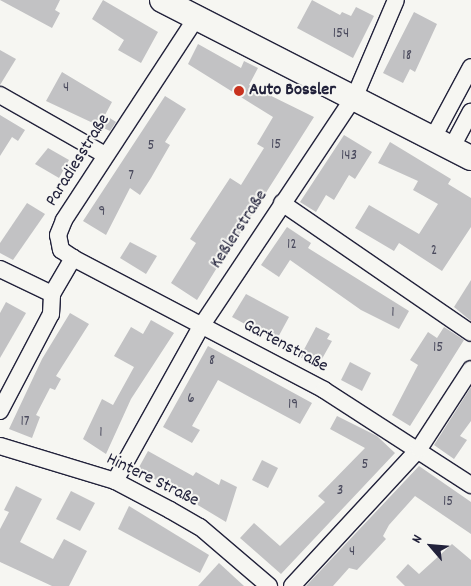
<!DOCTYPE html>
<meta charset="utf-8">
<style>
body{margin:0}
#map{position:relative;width:471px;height:586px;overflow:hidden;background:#f6f6f2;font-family:Dekko,sans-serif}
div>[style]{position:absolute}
.building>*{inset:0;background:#c2c2c4}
.roads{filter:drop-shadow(1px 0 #22223b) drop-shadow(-1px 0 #22223b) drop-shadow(0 1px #22223b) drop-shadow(0 -1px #22223b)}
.street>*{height:16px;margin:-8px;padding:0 8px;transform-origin:8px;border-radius:8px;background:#f6f6f2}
.secondary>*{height:24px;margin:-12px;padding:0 12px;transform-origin:12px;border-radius:12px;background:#f6f6f2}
.dots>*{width:14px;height:14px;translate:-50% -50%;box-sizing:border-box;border:2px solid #f6f6f2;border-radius:50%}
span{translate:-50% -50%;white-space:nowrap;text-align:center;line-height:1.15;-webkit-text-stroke:4px #f6f6f2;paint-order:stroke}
.number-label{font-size:15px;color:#4a4a5d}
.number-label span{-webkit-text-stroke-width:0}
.poi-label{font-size:18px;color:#22223b;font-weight:700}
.left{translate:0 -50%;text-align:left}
.street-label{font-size:18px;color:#22223b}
.north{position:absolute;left:406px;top:521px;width:50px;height:50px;-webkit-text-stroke:4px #f6f6f2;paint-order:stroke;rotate:297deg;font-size:14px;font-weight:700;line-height:20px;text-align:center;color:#22223b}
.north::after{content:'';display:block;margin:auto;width:18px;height:22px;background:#22223b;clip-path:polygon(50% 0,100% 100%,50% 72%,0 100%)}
</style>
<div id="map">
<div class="building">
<div style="clip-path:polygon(0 0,60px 0,55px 10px,60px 13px,52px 28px)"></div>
<div style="clip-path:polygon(103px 0,158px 32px,141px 63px,118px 50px,124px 40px,92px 19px)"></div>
<div style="clip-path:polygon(312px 0,340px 15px,342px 12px,351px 16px,356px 7px,374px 16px,353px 58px,297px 28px)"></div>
<div style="clip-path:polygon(414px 12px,437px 24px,415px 72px,410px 69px,403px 83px,383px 73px)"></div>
<div style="clip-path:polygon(198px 44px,241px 68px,244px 61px,258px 68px,249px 85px,314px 117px,234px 243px,231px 241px,215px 264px,218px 266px,197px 300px,171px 283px,196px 243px,190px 239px,230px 178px,241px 185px,264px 148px,257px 144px,273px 117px,188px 64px)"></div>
<div style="clip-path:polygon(0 50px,16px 59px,0 85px)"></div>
<div style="clip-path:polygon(62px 72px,112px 102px,105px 115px,116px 122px,110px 131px,46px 101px)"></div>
<div style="clip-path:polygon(165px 96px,186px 109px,165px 142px,170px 145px,151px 178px,140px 195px,130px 188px,106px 235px,83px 221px)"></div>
<div style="clip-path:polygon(0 115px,25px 130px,18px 141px,12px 137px,0 156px)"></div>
<div style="clip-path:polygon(344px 135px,372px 152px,355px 179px,349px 175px,334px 200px,326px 195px,316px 212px,300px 202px)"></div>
<div style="clip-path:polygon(390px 142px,451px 179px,448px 184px,471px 198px,471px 227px,442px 271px,399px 243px,394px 251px,355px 228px,369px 205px,419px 234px,438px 204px,413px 190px,418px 181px,378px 163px)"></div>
<div style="clip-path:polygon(48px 148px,69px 160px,59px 178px,35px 164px)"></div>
<div style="clip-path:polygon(27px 203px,45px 214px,13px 260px,0 253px,0 243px)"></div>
<div style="clip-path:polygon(287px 227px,311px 243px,308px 248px,409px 311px,399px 329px,361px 310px,290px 260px,279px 277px,261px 265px)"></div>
<div style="clip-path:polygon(130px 242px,157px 256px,146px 274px,120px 258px)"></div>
<div style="clip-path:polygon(471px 280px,471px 321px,454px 307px)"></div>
<div style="clip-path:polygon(246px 294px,289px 317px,276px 341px,232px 317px)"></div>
<div style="clip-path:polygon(6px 302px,26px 313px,0 358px,0 313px)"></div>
<div style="clip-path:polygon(70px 313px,89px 324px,56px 376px,61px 379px,55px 390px,50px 388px,36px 415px,40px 417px,32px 438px,9px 429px,42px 359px)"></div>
<div style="clip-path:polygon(151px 320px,174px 333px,131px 399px,106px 454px,83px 439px,102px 399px,113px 405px,134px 367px,114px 356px,131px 327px,143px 334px)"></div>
<div style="clip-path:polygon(316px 327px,330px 334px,327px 339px,332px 341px,318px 366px,300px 357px)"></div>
<div style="clip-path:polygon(444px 327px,464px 340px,410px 426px,392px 415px,418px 365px,410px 360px,428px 332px,437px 338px)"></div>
<div style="clip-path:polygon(208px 346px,312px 403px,300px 424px,218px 380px,192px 426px,200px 430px,192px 443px,163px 427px)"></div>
<div style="clip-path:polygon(350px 362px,371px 373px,362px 391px,341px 380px)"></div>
<div style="clip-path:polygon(471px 387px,471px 421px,460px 436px,467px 440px,454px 459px,434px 445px)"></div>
<div style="clip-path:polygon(337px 416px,377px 436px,395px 453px,281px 574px,240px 538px,254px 523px,280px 546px,325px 502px,318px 496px,365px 448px,330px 429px)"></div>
<div style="clip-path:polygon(148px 451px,193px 476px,196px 472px,219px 485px,221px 479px,237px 487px,226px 522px,138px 469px)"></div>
<div style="clip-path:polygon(262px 460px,278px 468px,268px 488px,252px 480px)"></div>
<div style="clip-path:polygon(419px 466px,471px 502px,471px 534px,415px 496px,389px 525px,383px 536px,386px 539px,357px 570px,349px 568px,333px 586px,306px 586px)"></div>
<div style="clip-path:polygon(16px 486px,42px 499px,20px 542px,53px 559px,64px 539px,87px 551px,69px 586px,52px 586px,0 562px,0 529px,9px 512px,4px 510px)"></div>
<div style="clip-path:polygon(71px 491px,95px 503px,80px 531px,56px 519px)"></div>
<div style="clip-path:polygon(129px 506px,209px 555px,200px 573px,118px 529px)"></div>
<div style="clip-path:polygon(452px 544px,471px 560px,471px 586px,405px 586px,396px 577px,408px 564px,419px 574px)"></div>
<div style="clip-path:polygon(219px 563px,244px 586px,198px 586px)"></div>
</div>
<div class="roads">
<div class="street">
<div style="left:0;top:95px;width:121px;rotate:29.7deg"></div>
<div style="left:434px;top:136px;width:78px;rotate:-61.8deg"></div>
<div style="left:452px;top:147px;width:40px;rotate:-62deg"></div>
<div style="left:282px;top:203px;width:229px;rotate:34.5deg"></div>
<div style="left:73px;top:258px;width:284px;rotate:27.7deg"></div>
<div style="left:324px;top:390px;width:175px;rotate:32.9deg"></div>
<div style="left:0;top:269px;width:58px;rotate:25.7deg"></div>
<div style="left:0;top:411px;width:110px;rotate:-62.3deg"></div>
<div style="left:51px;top:314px;width:20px;rotate:-87deg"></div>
<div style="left:52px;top:294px;width:42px;rotate:-59.7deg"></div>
<div style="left:73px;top:258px;width:14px;rotate:-146deg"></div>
<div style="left:61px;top:250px;width:15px;rotate:-101deg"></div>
<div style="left:58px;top:235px;width:16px;rotate:-68deg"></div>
<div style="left:64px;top:220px;width:241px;rotate:-56.8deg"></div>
<div style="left:0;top:446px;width:120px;rotate:16.9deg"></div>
<div style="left:115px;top:481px;width:62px;rotate:27.8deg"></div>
<div style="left:170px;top:510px;width:34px;rotate:30deg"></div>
<div style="left:200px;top:527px;width:91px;rotate:40.5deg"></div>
<div style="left:115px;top:481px;width:179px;rotate:-60.9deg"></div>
<div style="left:202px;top:325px;width:275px;rotate:-56.3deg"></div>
<div style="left:355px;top:96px;width:104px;rotate:-66.9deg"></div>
<div style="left:292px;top:586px;width:187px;rotate:-47.2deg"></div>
<div style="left:419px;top:449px;width:95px;rotate:-57deg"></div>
</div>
<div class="secondary">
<div style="left:162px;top:0;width:347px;rotate:27.1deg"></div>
</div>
</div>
<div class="dots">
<div style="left:239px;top:91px;background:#c8321e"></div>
</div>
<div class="number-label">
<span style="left:341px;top:35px">154</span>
<span style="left:407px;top:57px">18</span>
<span style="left:66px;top:89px">4</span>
<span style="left:276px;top:146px">15</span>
<span style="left:151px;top:147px">5</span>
<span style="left:349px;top:157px">143</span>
<span style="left:131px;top:177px">7</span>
<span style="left:102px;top:213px">9</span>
<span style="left:292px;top:246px">12</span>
<span style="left:434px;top:252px">2</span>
<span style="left:393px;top:314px">1</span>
<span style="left:438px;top:349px">15</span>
<span style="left:212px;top:362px">8</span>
<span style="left:191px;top:400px">6</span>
<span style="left:293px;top:406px">19</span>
<span style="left:25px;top:423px">17</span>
<span style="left:101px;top:434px">1</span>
<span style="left:365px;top:466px">5</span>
<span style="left:340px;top:492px">3</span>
<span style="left:448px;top:503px">15</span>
<span style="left:352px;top:553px">4</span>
</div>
<div class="poi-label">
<span class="left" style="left:249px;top:91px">Auto Bossler</span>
</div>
<div class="street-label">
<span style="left:79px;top:161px;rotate:-58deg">Paradiesstraße</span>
<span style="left:240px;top:230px;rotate:-57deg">Keßlerstraße</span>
<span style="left:285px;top:347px;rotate:28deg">Gartenstraße</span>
<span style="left:152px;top:481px;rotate:26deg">Hintere Straße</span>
</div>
<div class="north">N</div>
</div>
